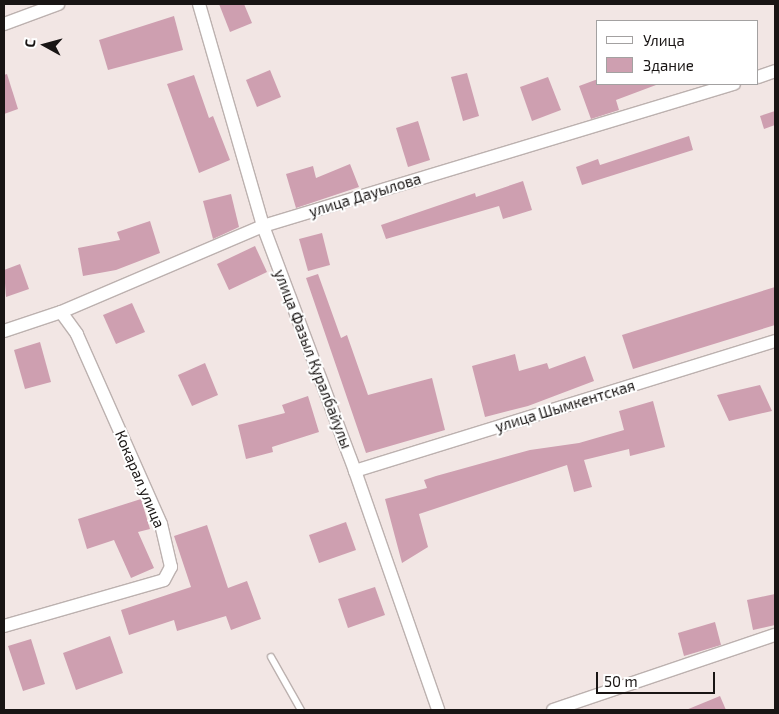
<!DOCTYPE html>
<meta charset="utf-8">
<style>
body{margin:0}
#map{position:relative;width:779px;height:714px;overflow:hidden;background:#f2e6e4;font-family:"Exo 2",sans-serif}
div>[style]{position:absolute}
.building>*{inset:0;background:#ce9fb0}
.roads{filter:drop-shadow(1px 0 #bcb1af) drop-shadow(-1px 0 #bcb1af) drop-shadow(0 1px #bcb1af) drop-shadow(0 -1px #bcb1af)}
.service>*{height:6px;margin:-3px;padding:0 3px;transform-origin:3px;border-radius:3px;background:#fff}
.minor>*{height:12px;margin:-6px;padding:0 6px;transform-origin:6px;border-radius:6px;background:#fff}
span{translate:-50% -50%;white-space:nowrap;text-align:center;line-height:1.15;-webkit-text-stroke:4px #fff;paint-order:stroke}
.street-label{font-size:15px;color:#191514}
.frame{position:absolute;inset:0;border:5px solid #191514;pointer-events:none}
.legend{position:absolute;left:596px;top:20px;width:162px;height:65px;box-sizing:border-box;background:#fff;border:1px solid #a3a1a1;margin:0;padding:6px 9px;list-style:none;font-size:15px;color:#191514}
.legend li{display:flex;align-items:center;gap:10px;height:25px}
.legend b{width:25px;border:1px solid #a3a1a1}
.north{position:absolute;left:20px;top:20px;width:50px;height:50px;-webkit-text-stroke:4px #fff;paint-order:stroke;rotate:277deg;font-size:14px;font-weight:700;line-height:20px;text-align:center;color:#191514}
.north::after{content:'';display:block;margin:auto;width:18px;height:22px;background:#191514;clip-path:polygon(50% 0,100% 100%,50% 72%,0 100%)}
.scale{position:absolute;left:596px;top:672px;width:119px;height:22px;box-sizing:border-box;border:2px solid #191514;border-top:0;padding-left:6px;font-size:15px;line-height:18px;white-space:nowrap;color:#191514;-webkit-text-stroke:4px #fff;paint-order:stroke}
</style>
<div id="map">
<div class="building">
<div style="clip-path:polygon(219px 4px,244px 4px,252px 23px,230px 32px)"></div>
<div style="clip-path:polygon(174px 16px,183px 50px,108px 70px,99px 40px)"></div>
<div style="clip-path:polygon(270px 70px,281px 97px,257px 107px,246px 80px)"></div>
<div style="clip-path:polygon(467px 73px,479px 116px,463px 121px,451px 77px)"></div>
<div style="clip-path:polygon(7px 74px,18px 109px,4px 114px,4px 75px)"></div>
<div style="clip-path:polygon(194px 75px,209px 118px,213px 116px,230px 160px,199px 173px,167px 84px)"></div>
<div style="clip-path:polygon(548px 77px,561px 110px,532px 121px,520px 87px)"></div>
<div style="clip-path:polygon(598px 79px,598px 84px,656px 85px,616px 100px,619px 110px,591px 119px,579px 86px)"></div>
<div style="clip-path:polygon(775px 111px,775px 125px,764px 129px,760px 116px)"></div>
<div style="clip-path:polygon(418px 121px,430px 160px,408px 167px,396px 128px)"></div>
<div style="clip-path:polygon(689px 136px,693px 150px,582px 185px,576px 167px,598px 159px,600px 165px)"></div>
<div style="clip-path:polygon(350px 164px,359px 187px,296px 208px,286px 174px,313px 166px,316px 178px)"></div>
<div style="clip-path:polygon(523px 181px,532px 210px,503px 219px,499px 206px,386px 239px,381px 225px,475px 193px,476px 197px)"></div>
<div style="clip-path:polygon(231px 194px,239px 227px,213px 239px,203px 201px)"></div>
<div style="clip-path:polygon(150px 221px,160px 253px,116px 270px,83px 276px,78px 248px,120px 240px,117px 232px)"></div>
<div style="clip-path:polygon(322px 233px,330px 265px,308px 271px,299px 239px)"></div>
<div style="clip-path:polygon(255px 246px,267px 272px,229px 290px,217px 264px)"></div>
<div style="clip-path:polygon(20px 264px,29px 289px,6px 297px,4px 270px)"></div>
<div style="clip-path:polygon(318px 274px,341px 338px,347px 335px,368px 395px,432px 378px,445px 430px,366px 453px,306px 278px)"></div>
<div style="clip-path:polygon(775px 287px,775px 325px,633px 369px,622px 335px)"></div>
<div style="clip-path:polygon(132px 303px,145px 332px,116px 344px,103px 315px)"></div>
<div style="clip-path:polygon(40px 342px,51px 382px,25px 389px,14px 350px)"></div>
<div style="clip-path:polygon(515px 354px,519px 371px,547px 363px,549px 369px,585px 356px,594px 381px,528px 406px,485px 417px,472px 366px)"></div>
<div style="clip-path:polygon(205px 363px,218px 395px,192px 406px,178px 375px)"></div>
<div style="clip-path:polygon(760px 385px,772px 411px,729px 421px,717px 395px)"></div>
<div style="clip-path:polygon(308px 396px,319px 432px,272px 447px,273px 452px,246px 459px,238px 425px,285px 413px,282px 405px)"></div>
<div style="clip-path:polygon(653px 401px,665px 447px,630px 456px,629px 449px,584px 460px,592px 487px,574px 492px,567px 465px,419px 514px,428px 547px,402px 563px,385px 499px,427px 488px,424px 480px,436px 476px,530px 450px,579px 443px,624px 430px,619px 411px)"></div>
<div style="clip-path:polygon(141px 499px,150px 529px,138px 532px,154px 568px,131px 578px,114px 540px,87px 549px,78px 519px)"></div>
<div style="clip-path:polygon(346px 522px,356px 550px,319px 563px,309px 535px)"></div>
<div style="clip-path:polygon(207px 525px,228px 588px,247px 581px,261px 619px,231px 630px,226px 616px,177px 631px,174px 620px,129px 635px,121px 610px,191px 587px,174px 536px)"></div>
<div style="clip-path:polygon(375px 587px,385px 615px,348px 628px,338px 599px)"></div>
<div style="clip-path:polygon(775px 594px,775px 625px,753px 630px,747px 600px)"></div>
<div style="clip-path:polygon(715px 622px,721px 645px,684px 656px,678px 633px)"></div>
<div style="clip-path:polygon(110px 636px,123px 673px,76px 690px,63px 653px)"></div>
<div style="clip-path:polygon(31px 639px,45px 684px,23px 691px,8px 646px)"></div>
<div style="clip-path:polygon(720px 696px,726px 710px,686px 710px)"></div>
</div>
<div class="roads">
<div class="service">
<div style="left:271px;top:657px;width:61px;rotate:60.5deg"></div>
</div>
<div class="minor">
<div style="left:199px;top:4px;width:231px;rotate:73.9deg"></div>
<div style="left:263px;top:226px;width:262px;rotate:69.4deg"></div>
<div style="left:355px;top:471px;width:253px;rotate:70.8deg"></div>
<div style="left:4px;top:24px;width:58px;rotate:-20.3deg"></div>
<div style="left:758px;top:77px;width:18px;rotate:-19deg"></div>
<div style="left:4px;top:331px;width:60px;rotate:-18.4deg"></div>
<div style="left:61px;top:312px;width:220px;rotate:-23.1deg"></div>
<div style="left:263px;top:226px;width:492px;rotate:-16.8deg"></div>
<div style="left:355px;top:471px;width:440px;rotate:-17.2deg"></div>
<div style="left:4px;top:626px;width:166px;rotate:-16deg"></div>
<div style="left:164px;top:580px;width:15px;rotate:-62deg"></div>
<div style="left:171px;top:567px;width:44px;rotate:-103.1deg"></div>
<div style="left:161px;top:524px;width:208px;rotate:-113.9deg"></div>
<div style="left:77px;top:334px;width:27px;rotate:-126deg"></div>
<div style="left:553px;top:710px;width:234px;rotate:-18.7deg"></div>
</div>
</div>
<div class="street-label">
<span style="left:365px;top:195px;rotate:-17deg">улица Дауылова</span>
<span style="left:313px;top:359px;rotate:69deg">улица Фазыл Куралбайулы</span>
<span style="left:565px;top:406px;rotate:-17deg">улица Шымкентская</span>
<span style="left:140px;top:479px;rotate:67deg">Кокарал улица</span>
</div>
<div class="frame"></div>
<ul class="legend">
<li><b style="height:6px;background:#fff"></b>Улица</li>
<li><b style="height:14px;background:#ce9fb0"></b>Здание</li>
</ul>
<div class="north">С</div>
<div class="scale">50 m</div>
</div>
